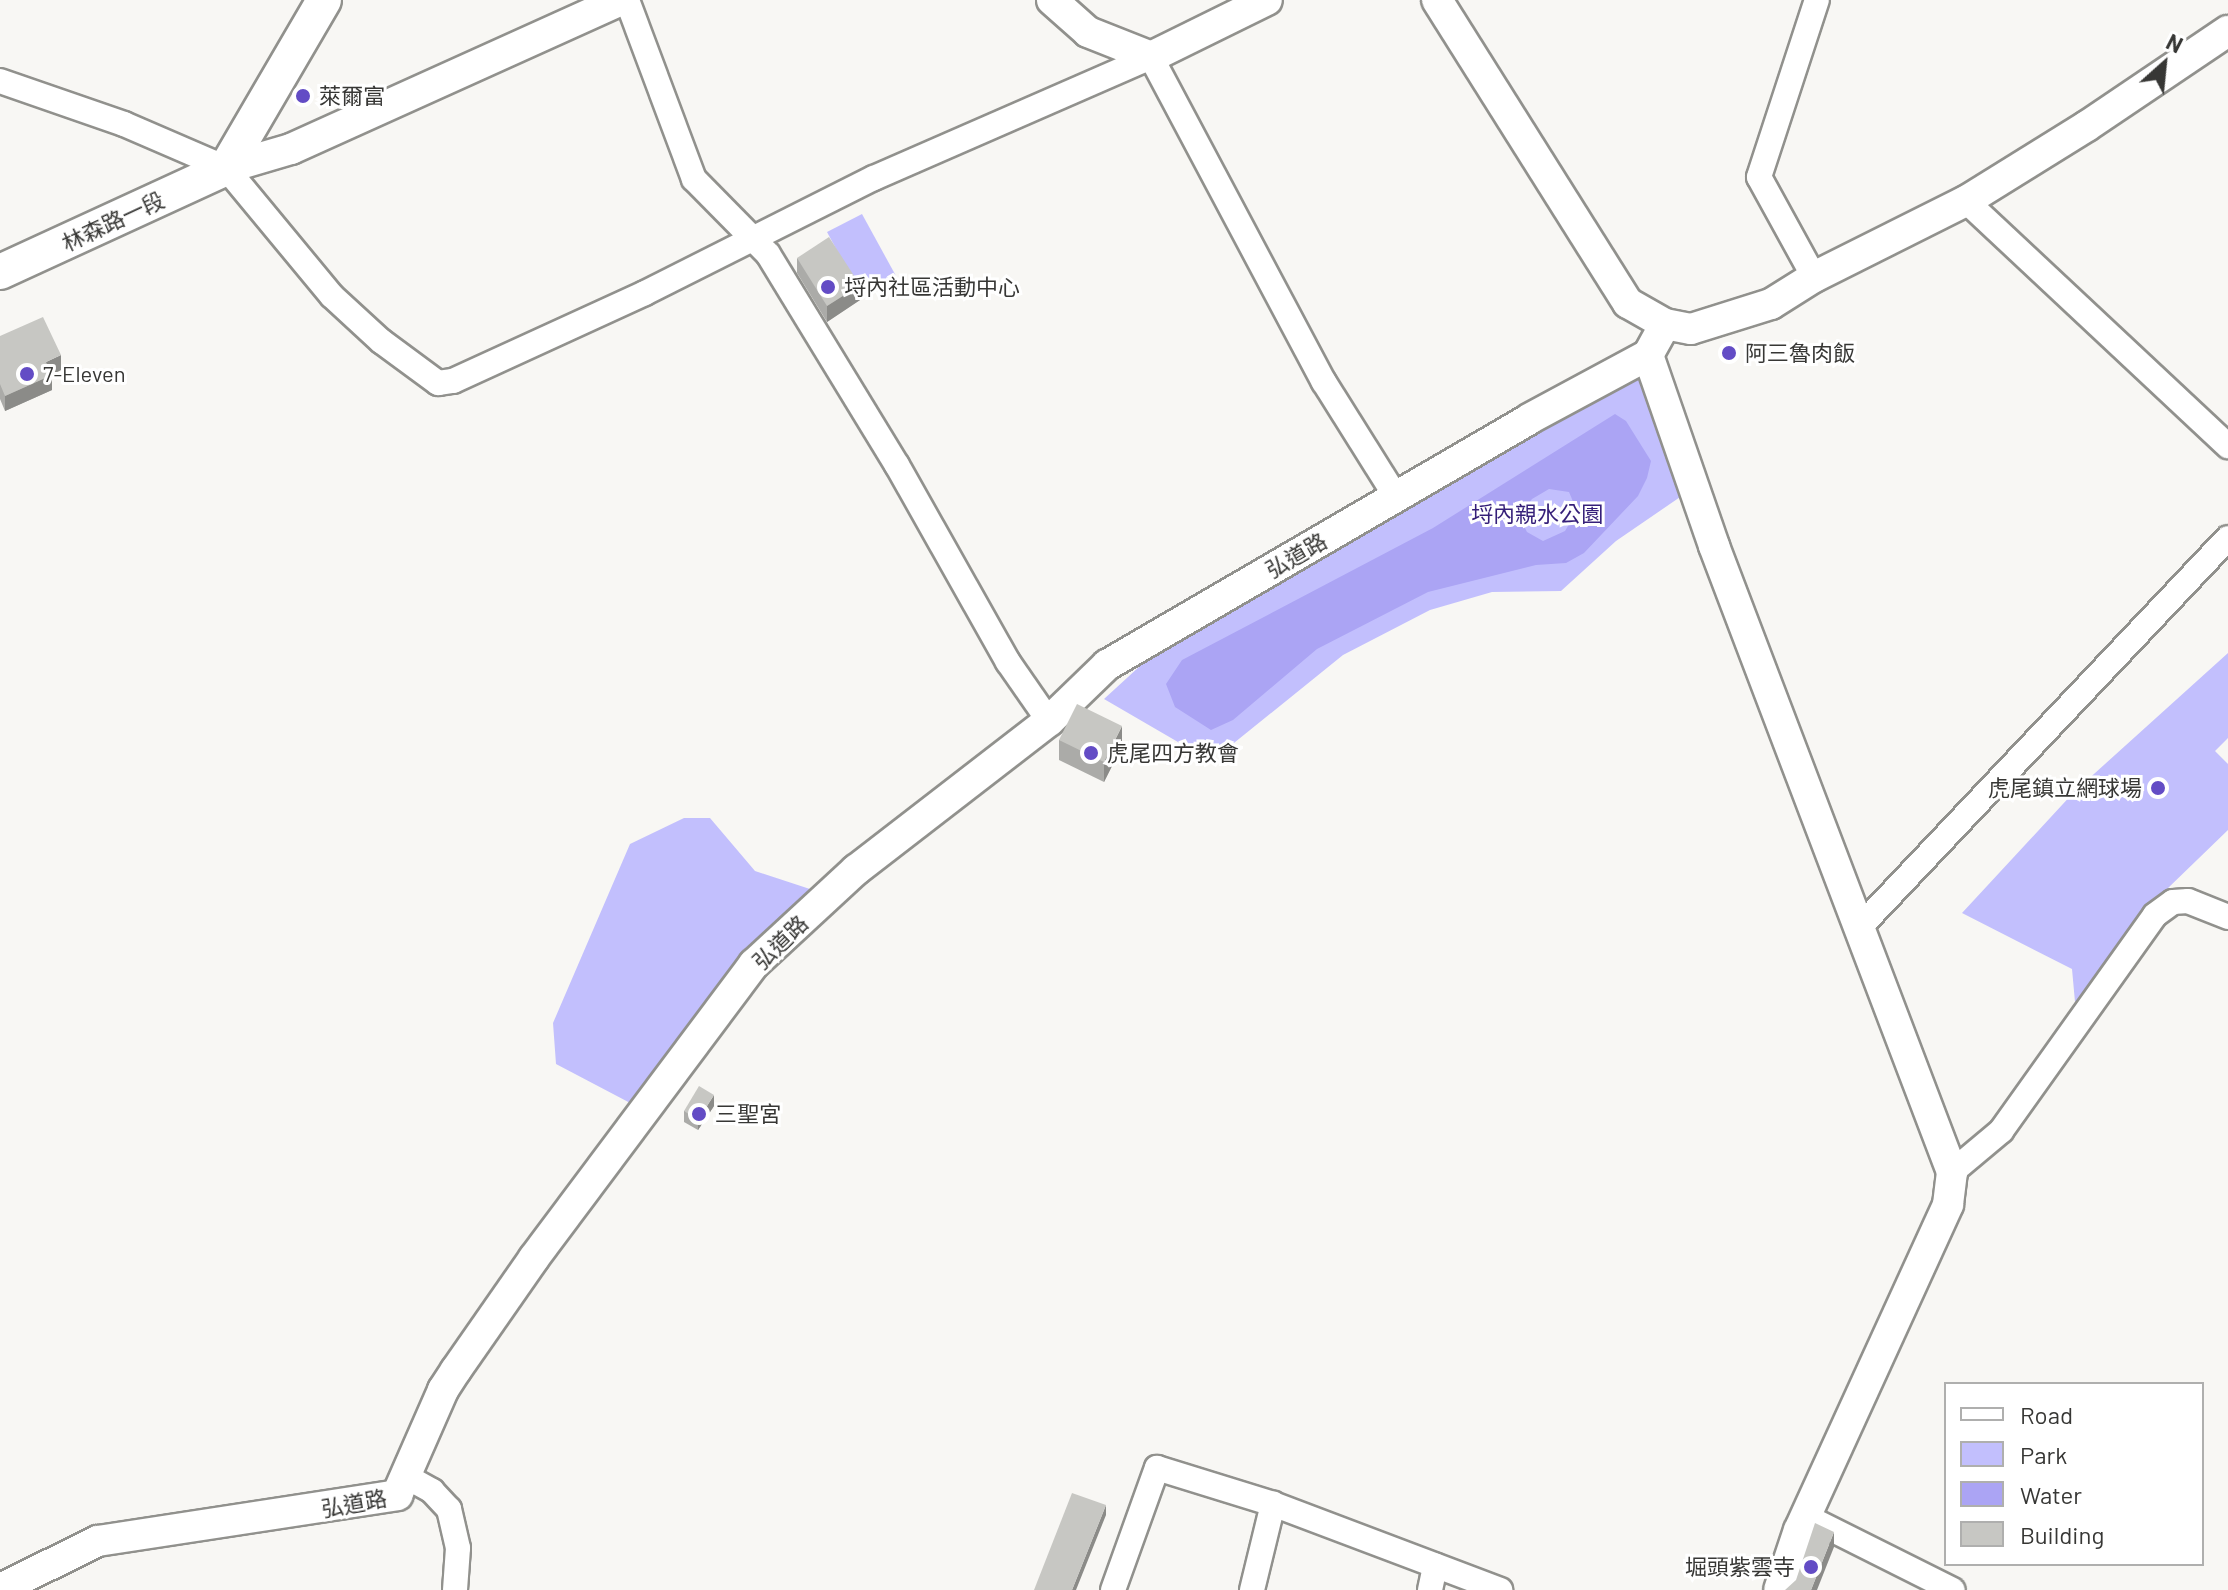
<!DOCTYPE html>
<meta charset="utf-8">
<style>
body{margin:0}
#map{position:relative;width:2228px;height:1590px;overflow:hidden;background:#f8f7f4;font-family:Barlow,"Noto Sans TC",sans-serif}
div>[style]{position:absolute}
.green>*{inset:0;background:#c2bffd}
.water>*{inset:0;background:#aba4f4}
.roads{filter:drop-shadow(2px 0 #91918d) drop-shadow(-2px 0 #91918d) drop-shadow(0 2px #91918d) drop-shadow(0 -2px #91918d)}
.minor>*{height:24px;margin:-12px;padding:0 12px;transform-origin:12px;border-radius:12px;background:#fff}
.tertiary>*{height:30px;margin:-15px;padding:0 15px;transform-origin:15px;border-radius:15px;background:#fff}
.secondary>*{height:34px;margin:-17px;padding:0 17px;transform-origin:17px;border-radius:17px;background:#fff}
.wall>*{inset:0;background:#ababa8}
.shaded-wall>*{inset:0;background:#8b8b88}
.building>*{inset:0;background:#c7c7c3}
.dots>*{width:22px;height:22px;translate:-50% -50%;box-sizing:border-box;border:4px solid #fff;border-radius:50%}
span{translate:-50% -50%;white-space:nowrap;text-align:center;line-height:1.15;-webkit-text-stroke:6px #fff;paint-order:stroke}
.poi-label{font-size:22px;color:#373735}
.left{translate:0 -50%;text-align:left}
.right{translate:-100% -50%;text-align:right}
.street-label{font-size:22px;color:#373735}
.park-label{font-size:22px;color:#351f79}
.legend{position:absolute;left:1944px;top:1382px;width:260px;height:184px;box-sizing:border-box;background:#fff;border:2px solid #afafae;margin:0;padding:10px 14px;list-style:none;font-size:24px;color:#373735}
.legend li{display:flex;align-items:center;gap:16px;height:40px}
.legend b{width:40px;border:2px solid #afafae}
.north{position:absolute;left:2124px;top:24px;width:80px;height:80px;-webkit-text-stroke:6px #fff;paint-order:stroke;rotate:27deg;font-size:22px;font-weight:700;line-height:32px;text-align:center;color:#373735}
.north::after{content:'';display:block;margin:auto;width:28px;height:36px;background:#373735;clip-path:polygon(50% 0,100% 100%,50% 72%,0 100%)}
</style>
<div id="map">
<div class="green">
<div style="clip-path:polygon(862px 214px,896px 276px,861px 295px,827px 232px)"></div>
<div style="clip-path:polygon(1641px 370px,1686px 493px,1616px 541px,1561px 591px,1492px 592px,1430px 610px,1343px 655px,1224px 751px,1190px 749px,1104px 699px,1164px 644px)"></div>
<div style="clip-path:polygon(2228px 653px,2228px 738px,2215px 751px,2228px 764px,2228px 830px,2167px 889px,2075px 1002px,2072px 969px,1962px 913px,2074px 792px)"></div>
<div style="clip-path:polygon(684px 818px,710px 818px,755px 871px,819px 892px,634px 1105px,556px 1064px,553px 1023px,630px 844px)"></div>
</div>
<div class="water">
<div style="clip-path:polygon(evenodd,1615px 414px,1626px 421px,1651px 461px,1647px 478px,1638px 496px,1584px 553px,1566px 563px,1536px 565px,1428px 592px,1317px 649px,1233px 720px,1211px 730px,1175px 707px,1166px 684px,1182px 660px,1433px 528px,1615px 414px,1549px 489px,1569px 492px,1577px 511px,1565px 531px,1543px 541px,1527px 532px,1519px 516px,1532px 499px,1549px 489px)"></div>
</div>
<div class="roads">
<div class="minor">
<div style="left:627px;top:0;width:191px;rotate:69.5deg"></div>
<div style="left:694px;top:179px;width:105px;rotate:45.4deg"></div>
<div style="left:768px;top:254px;width:247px;rotate:58.6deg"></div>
<div style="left:897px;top:465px;width:226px;rotate:60.6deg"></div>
<div style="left:1008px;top:662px;width:72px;rotate:55.2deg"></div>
<div style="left:0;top:81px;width:131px;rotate:19.1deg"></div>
<div style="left:124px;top:124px;width:111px;rotate:23.3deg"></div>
<div style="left:226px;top:168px;width:166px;rotate:50.4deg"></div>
<div style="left:332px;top:296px;width:67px;rotate:42.6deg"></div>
<div style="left:381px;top:341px;width:71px;rotate:36.4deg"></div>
<div style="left:438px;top:383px;width:15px;rotate:-8deg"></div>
<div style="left:453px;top:381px;width:211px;rotate:-24.6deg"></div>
<div style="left:645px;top:293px;width:256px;rotate:-26.7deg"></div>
<div style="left:874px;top:178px;width:302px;rotate:-23.6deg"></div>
<div style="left:1151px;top:57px;width:368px;rotate:62deg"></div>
<div style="left:1324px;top:382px;width:136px;rotate:57.9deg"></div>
<div style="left:1966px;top:201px;width:359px;rotate:43.1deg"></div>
<div style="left:1814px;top:277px;width:114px;rotate:-118.8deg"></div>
<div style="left:1759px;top:177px;width:186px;rotate:-71.9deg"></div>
<div style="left:1858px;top:929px;width:538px;rotate:-46.58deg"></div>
<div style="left:1952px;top:1172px;width:64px;rotate:-39.9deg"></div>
<div style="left:2001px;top:1131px;width:265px;rotate:-54.5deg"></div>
<div style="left:2155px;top:915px;width:22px;rotate:-36deg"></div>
<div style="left:2173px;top:902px;width:15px;rotate:-4deg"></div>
<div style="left:2188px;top:901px;width:43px;rotate:21.8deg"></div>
<div style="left:407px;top:1477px;width:29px;rotate:29deg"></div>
<div style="left:432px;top:1491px;width:25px;rotate:47deg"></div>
<div style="left:449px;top:1509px;width:40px;rotate:77deg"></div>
<div style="left:458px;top:1548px;width:42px;rotate:94.1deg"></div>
<div style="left:1805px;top:1516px;width:165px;rotate:26.6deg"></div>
<div style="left:1113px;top:1590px;width:130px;rotate:-70.2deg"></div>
<div style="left:1157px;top:1468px;width:121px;rotate:17.2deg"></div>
<div style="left:1273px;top:1504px;width:243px;rotate:20.7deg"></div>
<div style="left:1252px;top:1590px;width:89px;rotate:-76.3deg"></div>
<div style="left:1430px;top:1590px;width:25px;rotate:-78deg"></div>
</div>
<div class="tertiary">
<div style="left:1052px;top:0;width:48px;rotate:41.6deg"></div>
<div style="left:1088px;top:32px;width:68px;rotate:21.6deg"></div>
<div style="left:1151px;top:57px;width:129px;rotate:-26.2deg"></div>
<div style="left:1437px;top:0;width:358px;rotate:57.8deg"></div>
<div style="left:1628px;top:303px;width:43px;rotate:29.6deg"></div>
<div style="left:1665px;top:324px;width:26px;rotate:11deg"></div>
<div style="left:1691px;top:329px;width:84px;rotate:-17.4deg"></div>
<div style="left:1771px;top:304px;width:51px;rotate:-32.1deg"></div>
<div style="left:1814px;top:277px;width:170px;rotate:-26.6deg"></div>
<div style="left:1966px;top:201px;width:142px;rotate:-31.8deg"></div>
<div style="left:2087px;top:126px;width:170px;rotate:-34deg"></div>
<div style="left:226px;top:168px;width:68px;rotate:-16.3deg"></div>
<div style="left:291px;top:149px;width:362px;rotate:-24.3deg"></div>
<div style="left:1648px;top:355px;width:202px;rotate:70.9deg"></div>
<div style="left:1714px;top:546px;width:670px;rotate:69.18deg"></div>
<div style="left:1952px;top:1172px;width:33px;rotate:97deg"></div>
<div style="left:1948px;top:1205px;width:358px;rotate:114.6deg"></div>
<div style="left:1799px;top:1530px;width:63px;rotate:108.4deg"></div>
<div style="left:0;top:1589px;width:109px;rotate:-26.1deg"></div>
<div style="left:98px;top:1541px;width:303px;rotate:-8.7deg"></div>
<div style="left:397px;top:1495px;width:115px;rotate:-66.3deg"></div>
<div style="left:443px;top:1390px;width:24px;rotate:-57deg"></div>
<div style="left:456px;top:1370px;width:136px;rotate:-55.1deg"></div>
<div style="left:534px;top:1258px;width:367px;rotate:-53.2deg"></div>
<div style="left:754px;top:964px;width:139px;rotate:-42.7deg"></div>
<div style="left:856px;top:870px;width:244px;rotate:-37.7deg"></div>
<div style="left:1049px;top:721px;width:81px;rotate:-44deg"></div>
<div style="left:1107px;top:665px;width:488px;rotate:-30.2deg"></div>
<div style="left:1529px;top:419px;width:135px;rotate:-28.3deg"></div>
<div style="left:1648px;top:355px;width:35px;rotate:-61deg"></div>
</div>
<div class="secondary">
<div style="left:0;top:272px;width:249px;rotate:-24.7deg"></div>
<div style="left:226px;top:168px;width:194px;rotate:-59.7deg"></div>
</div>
</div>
<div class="wall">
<div style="clip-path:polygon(797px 258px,860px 300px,827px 322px,797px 273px)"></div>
<div style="clip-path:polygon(0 336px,61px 370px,52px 375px,52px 390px,5px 411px,0 399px)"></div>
<div style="clip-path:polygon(1059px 740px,1122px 746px,1104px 782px,1059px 760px)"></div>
<div style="clip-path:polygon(714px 1106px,698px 1130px,684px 1122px,684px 1111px)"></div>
</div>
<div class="shaded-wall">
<div style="clip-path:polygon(860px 285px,860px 300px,827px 322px,827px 306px)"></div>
<div style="clip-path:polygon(61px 355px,61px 370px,46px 377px,46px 362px)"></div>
<div style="clip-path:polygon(52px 375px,52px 390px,5px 411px,5px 396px)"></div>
<div style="clip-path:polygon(1122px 726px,1122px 746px,1104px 782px,1104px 762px)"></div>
<div style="clip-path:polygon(714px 1095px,714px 1106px,698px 1130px,698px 1120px)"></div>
<div style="clip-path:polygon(1106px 1505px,1106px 1515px,1076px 1590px,1072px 1590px)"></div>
<div style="clip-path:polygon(1834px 1532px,1834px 1547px,1817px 1590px,1811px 1590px)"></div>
</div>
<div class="building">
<div style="clip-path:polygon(829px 237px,860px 285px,827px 306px,797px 258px)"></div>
<div style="clip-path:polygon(43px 317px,61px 355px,46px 362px,52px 375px,5px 396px,0 384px,0 336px)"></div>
<div style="clip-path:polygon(1077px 704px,1122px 726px,1104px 762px,1059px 740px)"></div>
<div style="clip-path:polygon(699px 1086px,714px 1095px,698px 1120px,684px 1111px)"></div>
<div style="clip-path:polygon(1072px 1493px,1106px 1505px,1072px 1590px,1034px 1590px)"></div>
<div style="clip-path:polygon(1815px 1523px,1834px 1532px,1811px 1590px,1785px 1590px,1796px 1580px)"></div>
</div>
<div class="dots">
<div style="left:303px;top:96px;background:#634cc5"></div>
<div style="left:828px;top:287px;background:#634cc5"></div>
<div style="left:1729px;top:353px;background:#634cc5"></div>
<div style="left:27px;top:374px;background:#634cc5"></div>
<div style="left:1091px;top:753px;background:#634cc5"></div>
<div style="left:2158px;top:788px;background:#634cc5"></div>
<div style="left:699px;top:1114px;background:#634cc5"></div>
<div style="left:1811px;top:1567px;background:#634cc5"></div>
</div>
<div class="poi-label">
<span class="left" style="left:319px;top:96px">萊爾富</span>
<span class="left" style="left:844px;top:287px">埒內社區活動中心</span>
<span class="left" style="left:1745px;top:353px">阿三魯肉飯</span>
<span class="left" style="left:43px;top:374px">7-Eleven</span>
<span class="left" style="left:1107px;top:753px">虎尾四方教會</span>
<span class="right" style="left:2142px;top:788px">虎尾鎮立網球場</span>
<span class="left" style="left:715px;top:1114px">三聖宮</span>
<span class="right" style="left:1795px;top:1567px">堀頭紫雲寺</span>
</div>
<div class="street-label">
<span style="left:113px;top:221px;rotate:-25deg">林森路一段</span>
<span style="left:1296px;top:555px;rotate:-30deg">弘道路</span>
<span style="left:780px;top:942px;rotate:-44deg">弘道路</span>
<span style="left:354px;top:1503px;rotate:-10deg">弘道路</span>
</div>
<div class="park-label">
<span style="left:1537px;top:514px">埒內親水公園</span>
</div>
<ul class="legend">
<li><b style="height:10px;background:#fff"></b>Road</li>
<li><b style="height:22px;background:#c2bffd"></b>Park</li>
<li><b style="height:22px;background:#aba4f4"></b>Water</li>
<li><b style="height:22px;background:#c7c7c3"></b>Building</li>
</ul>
<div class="north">N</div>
</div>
